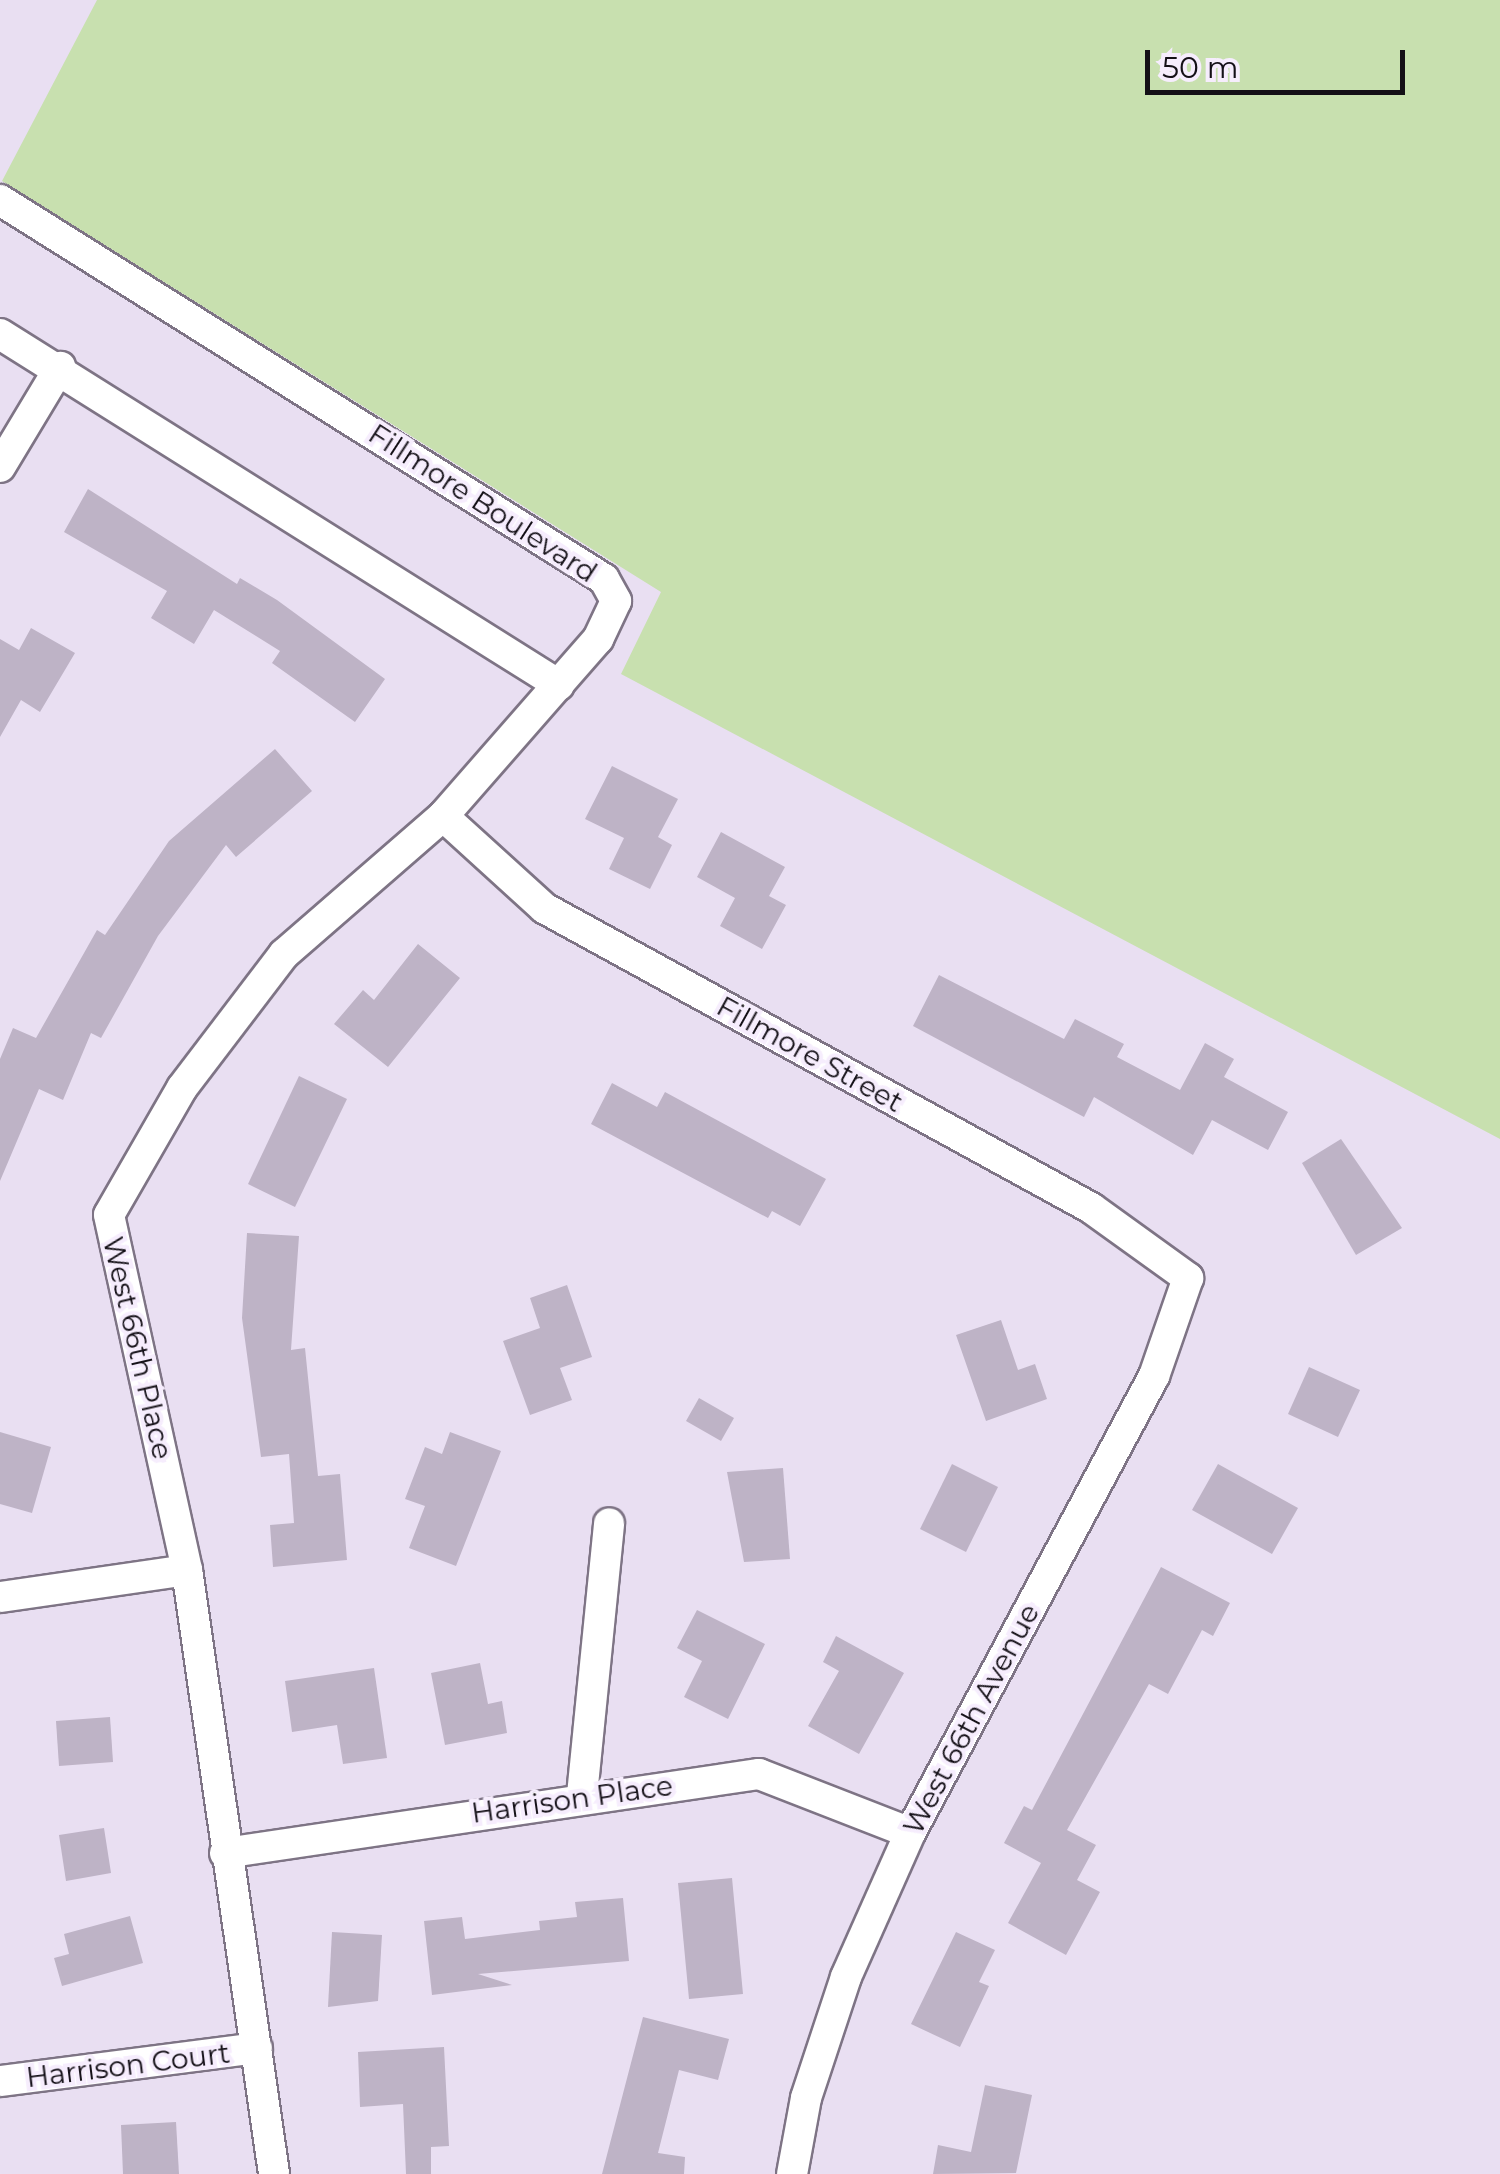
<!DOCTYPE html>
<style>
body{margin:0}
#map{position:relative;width:1500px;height:2174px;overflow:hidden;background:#e9dff2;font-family:Montserrat,sans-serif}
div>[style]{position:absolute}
.green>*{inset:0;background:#c8e0af}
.building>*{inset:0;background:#beb3c6}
.roads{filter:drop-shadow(2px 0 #7e7485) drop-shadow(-2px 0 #7e7485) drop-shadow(0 2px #7e7485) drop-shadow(0 -2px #7e7485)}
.minor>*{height:30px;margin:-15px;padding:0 15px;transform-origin:15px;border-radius:15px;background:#fff}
span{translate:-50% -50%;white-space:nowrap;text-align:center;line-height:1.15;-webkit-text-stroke:8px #f6edfd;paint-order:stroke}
.street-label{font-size:28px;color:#141017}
.scale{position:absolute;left:1145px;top:50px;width:260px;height:45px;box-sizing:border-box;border:5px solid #141017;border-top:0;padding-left:12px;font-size:30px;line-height:35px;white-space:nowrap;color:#141017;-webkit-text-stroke:8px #f6edfd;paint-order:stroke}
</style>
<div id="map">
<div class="green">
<div style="clip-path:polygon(97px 0,1500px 0,1500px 1139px,621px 674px,661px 592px,2px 181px)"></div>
</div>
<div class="building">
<div style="clip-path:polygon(88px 489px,237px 584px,240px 578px,277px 600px,385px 679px,355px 722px,272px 663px,280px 651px,214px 610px,194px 644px,151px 618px,167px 591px,64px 532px)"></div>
<div style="clip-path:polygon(31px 628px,75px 653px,40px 712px,21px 700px,0 737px,0 639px,19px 650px)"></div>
<div style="clip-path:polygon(275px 749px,312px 791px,236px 857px,226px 845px,158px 936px,101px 1038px,91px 1033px,63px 1100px,39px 1089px,0 1181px,0 1059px,13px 1028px,36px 1038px,97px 930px,105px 935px,169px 841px)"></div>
<div style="clip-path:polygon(612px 766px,678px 799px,658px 837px,672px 845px,650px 889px,609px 869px,624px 838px,585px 819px)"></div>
<div style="clip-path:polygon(721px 832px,785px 867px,769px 896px,786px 905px,762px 949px,720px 926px,735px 898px,697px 877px)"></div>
<div style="clip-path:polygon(418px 944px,460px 978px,388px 1067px,334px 1024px,363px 990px,374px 1000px)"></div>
<div style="clip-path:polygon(939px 975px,1064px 1039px,1075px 1019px,1124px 1044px,1117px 1057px,1180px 1090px,1205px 1043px,1234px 1059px,1224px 1077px,1288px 1112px,1268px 1150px,1212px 1120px,1193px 1155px,1094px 1097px,1084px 1117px,913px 1026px)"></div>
<div style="clip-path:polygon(299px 1076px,347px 1099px,295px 1207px,248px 1184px)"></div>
<div style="clip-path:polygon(612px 1083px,657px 1107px,665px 1092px,826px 1179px,800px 1226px,772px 1211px,768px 1218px,591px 1124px)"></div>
<div style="clip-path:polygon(1341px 1139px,1402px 1228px,1356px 1255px,1302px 1163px)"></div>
<div style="clip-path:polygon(247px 1233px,299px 1236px,291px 1350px,305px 1348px,318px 1476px,340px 1474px,347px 1560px,273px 1567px,270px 1525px,294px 1523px,289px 1454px,261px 1457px,242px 1318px)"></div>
<div style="clip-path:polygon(567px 1285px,592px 1357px,560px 1368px,572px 1400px,530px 1415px,503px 1341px,540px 1328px,530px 1298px)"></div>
<div style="clip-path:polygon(1001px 1320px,1018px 1370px,1035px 1364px,1047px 1399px,986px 1421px,956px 1335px)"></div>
<div style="clip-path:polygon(1309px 1367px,1360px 1390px,1338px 1437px,1288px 1414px)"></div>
<div style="clip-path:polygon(699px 1398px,734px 1418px,721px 1441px,686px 1421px)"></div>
<div style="clip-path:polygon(0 1432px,51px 1447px,32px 1513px,0 1504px)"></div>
<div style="clip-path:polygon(450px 1432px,501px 1451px,456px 1566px,409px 1548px,425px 1506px,405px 1499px,425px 1447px,442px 1454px)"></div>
<div style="clip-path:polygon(952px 1464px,998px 1487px,966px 1552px,920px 1529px)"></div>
<div style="clip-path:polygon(1218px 1464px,1298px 1508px,1272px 1554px,1192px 1510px)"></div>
<div style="clip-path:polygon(783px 1468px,790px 1559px,744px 1562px,727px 1472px)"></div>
<div style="clip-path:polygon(1161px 1567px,1230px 1603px,1213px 1636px,1202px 1630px,1168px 1694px,1149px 1684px,1067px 1830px,1096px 1845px,1077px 1880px,1100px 1892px,1066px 1955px,1008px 1923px,1041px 1863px,1004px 1843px,1024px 1806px,1032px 1810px)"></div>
<div style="clip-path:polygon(697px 1610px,765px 1644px,728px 1719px,684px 1697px,702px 1661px,677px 1648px)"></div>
<div style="clip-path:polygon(836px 1636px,904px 1673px,859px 1754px,808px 1726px,839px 1671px,823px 1662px)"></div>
<div style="clip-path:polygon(480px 1663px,488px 1704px,502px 1701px,507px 1733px,445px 1745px,431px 1673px)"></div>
<div style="clip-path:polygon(374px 1668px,387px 1758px,343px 1764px,337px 1725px,292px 1732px,285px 1681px)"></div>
<div style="clip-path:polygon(110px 1717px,113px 1762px,59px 1766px,56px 1721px)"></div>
<div style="clip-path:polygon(104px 1828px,111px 1873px,66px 1881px,59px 1835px)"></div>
<div style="clip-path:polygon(732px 1878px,743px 1994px,689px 1999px,678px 1883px)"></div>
<div style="clip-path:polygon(623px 1898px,629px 1961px,478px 1974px,512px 1985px,432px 1995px,424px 1921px,462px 1917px,465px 1939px,540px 1930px,539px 1921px,577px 1917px,575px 1902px)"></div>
<div style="clip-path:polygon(130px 1916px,143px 1963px,62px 1986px,54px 1958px,69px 1954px,64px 1934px)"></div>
<div style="clip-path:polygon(332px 1932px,382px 1935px,378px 2001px,328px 2007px)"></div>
<div style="clip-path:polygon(956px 1932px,995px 1950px,979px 1982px,989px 1986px,960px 2047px,911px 2024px)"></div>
<div style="clip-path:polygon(643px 2017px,729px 2039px,718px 2080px,679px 2070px,658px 2153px,685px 2157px,684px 2174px,602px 2174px)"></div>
<div style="clip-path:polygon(444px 2047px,449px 2146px,431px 2147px,431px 2174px,406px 2174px,403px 2104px,360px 2107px,358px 2052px)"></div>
<div style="clip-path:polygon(985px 2085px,1032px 2095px,1016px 2173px,933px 2174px,938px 2145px,971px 2152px)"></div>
<div style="clip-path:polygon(176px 2122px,179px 2174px,123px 2174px,121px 2125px)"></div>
</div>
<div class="roads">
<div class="minor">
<div style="left:0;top:200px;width:713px;rotate:32.11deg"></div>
<div style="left:604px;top:579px;width:25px;rotate:61deg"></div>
<div style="left:616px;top:601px;width:42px;rotate:115.3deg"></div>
<div style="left:598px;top:639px;width:235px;rotate:131.2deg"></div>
<div style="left:443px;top:816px;width:211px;rotate:139deg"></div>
<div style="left:284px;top:954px;width:168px;rotate:127.3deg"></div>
<div style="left:182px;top:1088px;width:146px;rotate:119.9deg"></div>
<div style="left:109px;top:1215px;width:363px;rotate:77.6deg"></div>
<div style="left:187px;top:1570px;width:610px;rotate:81.8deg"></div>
<div style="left:0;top:334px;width:660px;rotate:32.12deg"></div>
<div style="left:0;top:467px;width:117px;rotate:-59deg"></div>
<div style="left:443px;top:816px;width:137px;rotate:42.3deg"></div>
<div style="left:544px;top:908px;width:624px;rotate:28.74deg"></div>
<div style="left:1091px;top:1208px;width:120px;rotate:35.8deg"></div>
<div style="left:1188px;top:1278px;width:104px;rotate:109.1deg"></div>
<div style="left:1154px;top:1376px;width:518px;rotate:118.1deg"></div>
<div style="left:910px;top:1833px;width:158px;rotate:114deg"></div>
<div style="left:846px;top:1977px;width:127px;rotate:108.3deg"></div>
<div style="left:806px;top:2098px;width:77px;rotate:100.4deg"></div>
<div style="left:0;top:1597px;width:189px;rotate:-8.2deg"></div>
<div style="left:582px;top:1795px;width:273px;rotate:-84.3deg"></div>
<div style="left:225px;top:1853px;width:540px;rotate:-8.42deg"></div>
<div style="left:759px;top:1774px;width:162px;rotate:21.3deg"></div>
<div style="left:0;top:2081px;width:259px;rotate:-7.3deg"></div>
</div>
</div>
<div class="street-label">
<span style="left:483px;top:503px;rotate:33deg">Fillmore Boulevard</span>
<span style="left:810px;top:1054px;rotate:29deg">Fillmore Street</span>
<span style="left:138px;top:1348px;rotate:77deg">West 66th Place</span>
<span style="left:971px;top:1719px;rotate:-62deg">West 66th Avenue</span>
<span style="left:572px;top:1799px;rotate:-8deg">Harrison Place</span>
<span style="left:128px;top:2065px;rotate:-7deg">Harrison Court</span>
</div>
<div class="scale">50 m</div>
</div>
